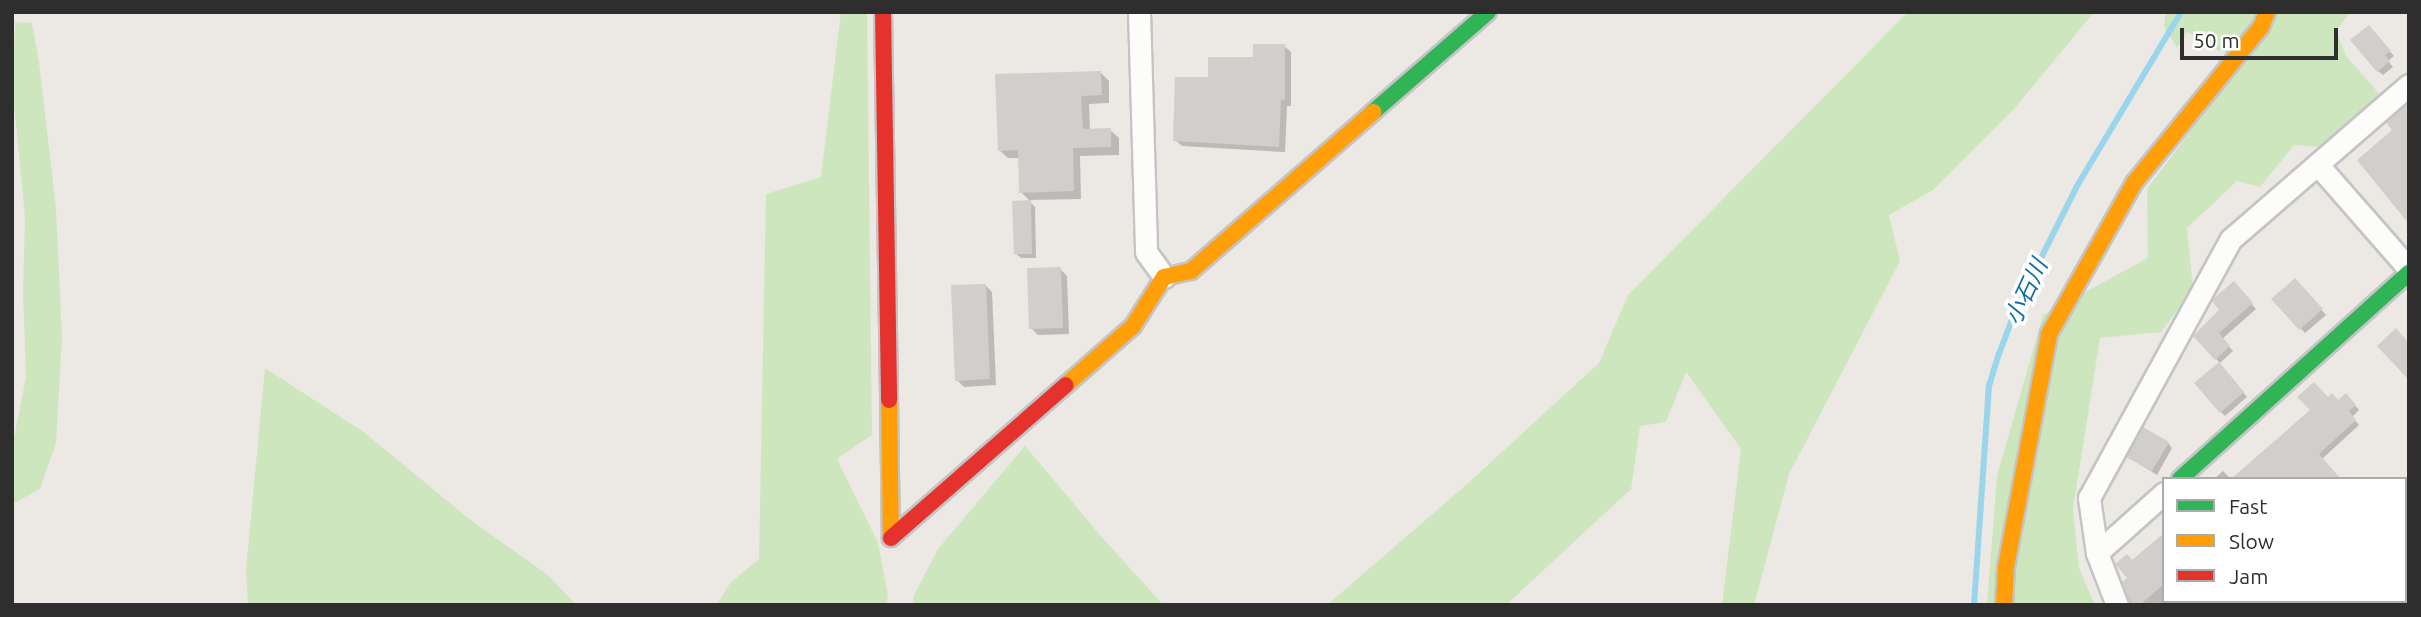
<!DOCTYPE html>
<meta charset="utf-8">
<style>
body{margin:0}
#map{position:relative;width:2421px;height:617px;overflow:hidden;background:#ece8e4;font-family:Ubuntu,"Noto Sans JP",sans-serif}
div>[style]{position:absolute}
.green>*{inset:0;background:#cee6be}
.shadow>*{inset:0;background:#0003}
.stream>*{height:6px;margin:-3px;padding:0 3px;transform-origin:3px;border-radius:3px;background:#99d6ec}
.building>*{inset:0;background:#d1cecb}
.roads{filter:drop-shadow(2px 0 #c5c4c5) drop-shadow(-2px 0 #c5c4c5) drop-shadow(0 2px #c5c4c5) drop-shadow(0 -2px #c5c4c5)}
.street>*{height:21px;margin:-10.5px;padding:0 10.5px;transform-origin:10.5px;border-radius:10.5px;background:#fcfcfb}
.fast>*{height:16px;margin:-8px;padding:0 8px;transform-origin:8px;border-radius:8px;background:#30b455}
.slow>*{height:16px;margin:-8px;padding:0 8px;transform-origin:8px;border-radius:8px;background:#ff9f0a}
.jam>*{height:16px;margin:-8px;padding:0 8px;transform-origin:8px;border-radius:8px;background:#e5322d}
span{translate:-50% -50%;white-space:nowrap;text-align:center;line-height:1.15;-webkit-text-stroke:7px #fff;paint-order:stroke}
.water-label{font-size:23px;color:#0d6fa3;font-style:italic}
.frame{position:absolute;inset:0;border:14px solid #2e2e2e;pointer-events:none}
.legend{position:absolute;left:2162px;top:477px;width:245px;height:126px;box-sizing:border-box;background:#fff;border:2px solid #ababab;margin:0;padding:9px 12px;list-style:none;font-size:21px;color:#2e2e2e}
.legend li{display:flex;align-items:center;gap:14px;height:35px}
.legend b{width:35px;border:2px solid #ababab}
.scale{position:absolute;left:2180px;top:28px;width:158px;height:32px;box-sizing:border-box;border:4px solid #2e2e2e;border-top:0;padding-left:9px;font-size:21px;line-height:24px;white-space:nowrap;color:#2e2e2e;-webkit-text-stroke:5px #fff;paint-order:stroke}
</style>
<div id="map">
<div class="green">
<div style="clip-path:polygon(841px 12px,867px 12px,872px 435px,837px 459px,878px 543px,888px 596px,886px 605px,717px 605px,730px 583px,759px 559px,766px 194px,821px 177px)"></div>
<div style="clip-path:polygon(1908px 12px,2094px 12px,2015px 108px,1933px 190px,1889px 215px,1900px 261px,1789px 474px,1754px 605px,1722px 605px,1741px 449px,1686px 372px,1666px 422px,1640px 426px,1631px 489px,1506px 605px,1327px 605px,1466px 485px,1599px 363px,1628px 295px)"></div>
<div style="clip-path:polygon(2166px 12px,2350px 12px,2336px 31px,2346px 56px,2383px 98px,2326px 147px,2294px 145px,2260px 187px,2237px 181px,2187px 228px,2193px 289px,2161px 332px,2100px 338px,2073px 509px,2079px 568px,2095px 605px,1987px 605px,1997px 476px,2043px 315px,2148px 258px,2147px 189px,2246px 57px,2220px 51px,2187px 32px,2177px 48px,2164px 26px)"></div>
<div style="clip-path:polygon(15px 22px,32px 23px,39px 62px,56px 208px,62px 338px,56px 443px,40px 489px,12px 504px,12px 447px,26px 378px,23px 292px,25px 217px,13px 94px)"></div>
<div style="clip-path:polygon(265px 368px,365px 433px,468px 518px,548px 575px,576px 605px,248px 605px,246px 570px)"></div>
<div style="clip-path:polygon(1025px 446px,1100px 535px,1163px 605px,914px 605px,913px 597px,938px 549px)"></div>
</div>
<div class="shadow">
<div style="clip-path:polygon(2373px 32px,2394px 56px,2388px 61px,2393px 67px,2383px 75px,2378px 71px)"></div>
<div style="clip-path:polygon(1284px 46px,1291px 52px,1291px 106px,1287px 106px,1285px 152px,1182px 146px,1175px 140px,1210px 79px)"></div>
<div style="clip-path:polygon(1100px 72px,1109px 81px,1109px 103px,1089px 104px,1090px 130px,1110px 130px,1119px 138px,1119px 155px,1080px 156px,1081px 199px,1029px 200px,1021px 192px,1020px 158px,1008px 158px,999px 150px)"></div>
<div style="clip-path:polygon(1030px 202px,1035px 207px,1036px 258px,1021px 258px,1016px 254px)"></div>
<div style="clip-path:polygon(1060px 269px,1067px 276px,1069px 334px,1038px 335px,1031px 328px)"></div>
<div style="clip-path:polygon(2299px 284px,2326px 315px,2305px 333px,2274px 299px)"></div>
<div style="clip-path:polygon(985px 285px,992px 292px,996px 385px,964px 387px,957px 380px)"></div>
<div style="clip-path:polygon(2238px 288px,2256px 309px,2222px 339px,2233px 351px,2220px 363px,2195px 336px,2222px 310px)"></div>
<div style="clip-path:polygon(2224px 369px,2247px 397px,2225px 416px,2221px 412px)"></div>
<div style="clip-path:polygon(2346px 395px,2359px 410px,2352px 417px,2359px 425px,2322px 459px,2233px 479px,2328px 399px,2338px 402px)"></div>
<div style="clip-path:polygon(2168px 443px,2172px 448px,2157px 475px,2128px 457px)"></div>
<div style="clip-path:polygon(2223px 471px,2231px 479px,2214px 479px)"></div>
<div style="clip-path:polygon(2409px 533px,2409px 605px,2338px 605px,2342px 601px,2405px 601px,2405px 537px)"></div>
<div style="clip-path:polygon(2164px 538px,2164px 601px,2230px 601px,2225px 605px,2131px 605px,2124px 583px,2130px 578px,2133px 562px)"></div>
</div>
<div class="stream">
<div style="left:1974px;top:605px;width:220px;rotate:-86.1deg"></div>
<div style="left:1989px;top:386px;width:34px;rotate:-73deg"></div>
<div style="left:1999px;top:354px;width:51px;rotate:-69.4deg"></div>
<div style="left:2017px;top:306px;width:134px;rotate:-63.4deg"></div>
<div style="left:2077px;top:186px;width:203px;rotate:-59.1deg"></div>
</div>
<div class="building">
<div style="clip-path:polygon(2369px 25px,2391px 51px,2385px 55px,2390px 61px,2377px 72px,2350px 40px)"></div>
<div style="clip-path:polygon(1253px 44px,1285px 44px,1285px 100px,1281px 100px,1279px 147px,1173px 141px,1175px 77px,1208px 77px,1208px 57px,1253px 57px)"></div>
<div style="clip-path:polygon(1101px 71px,1102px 95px,1081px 96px,1083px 129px,1111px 128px,1111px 147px,1073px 148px,1074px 191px,1019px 193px,1018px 150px,998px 151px,995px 74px)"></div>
<div style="clip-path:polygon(2409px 103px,2409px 224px,2357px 160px,2392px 130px,2386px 122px)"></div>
<div style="clip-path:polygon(1031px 200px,1032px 254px,1014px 254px,1012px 201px)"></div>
<div style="clip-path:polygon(1061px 267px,1063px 328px,1029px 329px,1027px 268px)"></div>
<div style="clip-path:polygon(2295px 278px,2323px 309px,2299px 330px,2271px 299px)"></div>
<div style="clip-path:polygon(2234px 281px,2253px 303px,2219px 333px,2230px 346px,2215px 360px,2193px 336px,2219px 310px,2212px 301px,2214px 298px)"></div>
<div style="clip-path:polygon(986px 284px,990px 379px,955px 381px,951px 285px)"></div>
<div style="clip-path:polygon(2396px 328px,2409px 343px,2409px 380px,2377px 346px)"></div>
<div style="clip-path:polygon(2219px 362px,2244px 392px,2220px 413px,2194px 383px)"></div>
<div style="clip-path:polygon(2314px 382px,2328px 397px,2332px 393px,2338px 400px,2346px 393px,2356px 405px,2349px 411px,2356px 420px,2319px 454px,2341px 479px,2231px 479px,2310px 410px,2297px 397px)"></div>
<div style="clip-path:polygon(2143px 427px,2169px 442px,2152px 471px,2126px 457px)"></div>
<div style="clip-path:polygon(2164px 533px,2164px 584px,2140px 605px,2133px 605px,2122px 582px,2127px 578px,2115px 564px,2127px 554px,2132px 560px)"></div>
</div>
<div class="roads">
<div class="street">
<div style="left:1139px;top:12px;width:240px;rotate:88.3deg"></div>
<div style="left:1146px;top:252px;width:31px;rotate:54deg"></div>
<div style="left:2318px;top:165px;width:138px;rotate:48.8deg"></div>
<div style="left:2405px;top:495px;width:5px;rotate:-37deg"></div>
<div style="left:2097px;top:553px;width:90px;rotate:-41.8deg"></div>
<div style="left:2117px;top:605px;width:56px;rotate:-111deg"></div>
<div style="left:2097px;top:553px;width:56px;rotate:-98.3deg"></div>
<div style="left:2089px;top:498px;width:295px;rotate:-61.3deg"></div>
<div style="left:2231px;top:239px;width:235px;rotate:-40.9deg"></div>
<div style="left:2280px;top:605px;width:6px;rotate:-45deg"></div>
</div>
<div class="fast">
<div style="left:1373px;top:112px;width:152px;rotate:-41deg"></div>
<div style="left:2180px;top:479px;width:308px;rotate:-42deg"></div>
</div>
<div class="slow">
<div style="left:1066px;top:385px;width:89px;rotate:-41.4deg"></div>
<div style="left:1133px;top:326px;width:58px;rotate:-57.7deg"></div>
<div style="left:1164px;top:277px;width:28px;rotate:-13deg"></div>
<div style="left:1191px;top:271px;width:242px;rotate:-41.1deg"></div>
<div style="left:889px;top:400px;width:138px;rotate:89.2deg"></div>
<div style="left:2004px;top:605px;width:38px;rotate:-87deg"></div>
<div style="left:2006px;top:567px;width:237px;rotate:-79.5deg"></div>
<div style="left:2049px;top:334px;width:173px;rotate:-60.6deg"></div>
<div style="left:2134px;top:183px;width:201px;rotate:-50.9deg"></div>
<div style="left:2261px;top:27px;width:16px;rotate:-68deg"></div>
</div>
<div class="jam">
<div style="left:883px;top:12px;width:388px;rotate:89.1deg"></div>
<div style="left:891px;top:538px;width:232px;rotate:-41.2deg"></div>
</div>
</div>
<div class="water-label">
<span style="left:2026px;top:292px;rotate:-65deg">小石川</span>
</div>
<div class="frame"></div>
<ul class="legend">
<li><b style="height:9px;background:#30b455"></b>Fast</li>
<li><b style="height:9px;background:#ff9f0a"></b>Slow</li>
<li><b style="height:9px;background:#e5322d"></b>Jam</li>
</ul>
<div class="scale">50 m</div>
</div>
